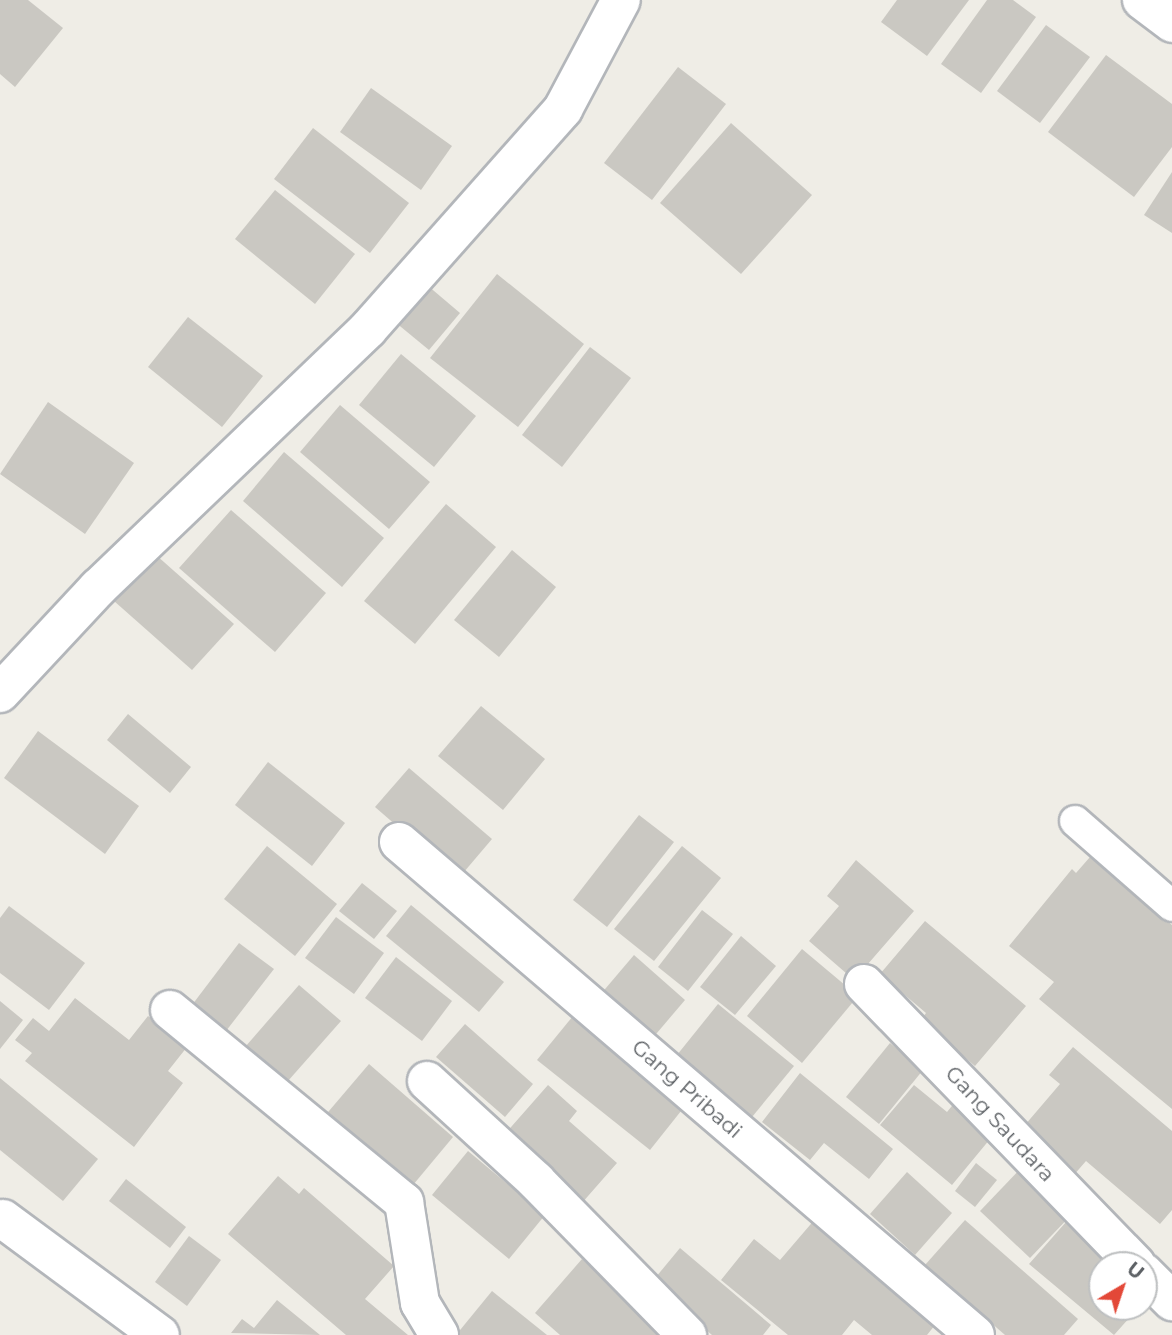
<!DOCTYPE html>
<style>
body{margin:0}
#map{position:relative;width:1172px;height:1335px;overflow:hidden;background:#efede6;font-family:Montserrat,sans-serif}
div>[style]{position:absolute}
.building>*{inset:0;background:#cac8c2}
.roads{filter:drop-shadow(2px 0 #b3b6ba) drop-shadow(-2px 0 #b3b6ba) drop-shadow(0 2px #b3b6ba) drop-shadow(0 -2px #b3b6ba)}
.service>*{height:30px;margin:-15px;padding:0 15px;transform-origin:15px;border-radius:15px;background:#fff}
.minor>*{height:38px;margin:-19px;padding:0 19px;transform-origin:19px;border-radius:19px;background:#fff}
span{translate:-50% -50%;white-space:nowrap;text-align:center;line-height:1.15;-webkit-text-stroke:7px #fff;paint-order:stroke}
.street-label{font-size:21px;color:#5d6165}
.north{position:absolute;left:1088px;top:1251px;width:70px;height:70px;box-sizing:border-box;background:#fff;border:2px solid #bec0c1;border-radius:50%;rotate:39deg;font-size:19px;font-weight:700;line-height:28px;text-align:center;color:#5d6165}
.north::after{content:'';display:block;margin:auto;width:24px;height:32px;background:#e34838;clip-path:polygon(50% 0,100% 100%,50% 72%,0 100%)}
</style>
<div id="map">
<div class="building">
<div style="clip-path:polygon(0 0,28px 0,63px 28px,15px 87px,0 74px)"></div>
<div style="clip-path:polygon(897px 0,969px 0,927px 56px,881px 22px)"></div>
<div style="clip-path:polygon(987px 0,1013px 0,1036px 17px,981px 93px,941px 64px)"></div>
<div style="clip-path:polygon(1046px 25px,1090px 57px,1040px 123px,997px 91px)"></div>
<div style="clip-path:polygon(1106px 55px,1172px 104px,1172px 147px,1134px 197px,1048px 132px)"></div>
<div style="clip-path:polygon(678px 67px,726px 104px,652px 200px,604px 163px)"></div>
<div style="clip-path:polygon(371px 88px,452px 146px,421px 190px,340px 132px)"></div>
<div style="clip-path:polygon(731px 123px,812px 195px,741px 274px,660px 203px)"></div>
<div style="clip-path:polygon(313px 128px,409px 203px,370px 253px,274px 179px)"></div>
<div style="clip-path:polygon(1172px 172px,1172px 233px,1144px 215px)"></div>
<div style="clip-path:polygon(275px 190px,355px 254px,315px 304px,235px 239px)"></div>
<div style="clip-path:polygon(497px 274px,584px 344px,518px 427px,430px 358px)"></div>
<div style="clip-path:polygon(427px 285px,460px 313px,429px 350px,395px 322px)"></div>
<div style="clip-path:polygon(188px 317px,263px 376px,222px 427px,148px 367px)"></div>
<div style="clip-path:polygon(590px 347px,631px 378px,562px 467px,522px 435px)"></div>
<div style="clip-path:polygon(401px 354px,476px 416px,434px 467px,359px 405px)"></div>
<div style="clip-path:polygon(48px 402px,134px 463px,85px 534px,0 474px)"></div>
<div style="clip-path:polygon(340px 405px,430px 482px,389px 529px,300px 452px)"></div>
<div style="clip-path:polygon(284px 452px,384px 538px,342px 587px,243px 501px)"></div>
<div style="clip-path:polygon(446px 504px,496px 547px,415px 644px,364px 601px)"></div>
<div style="clip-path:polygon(231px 510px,326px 593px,275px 652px,179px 568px)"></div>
<div style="clip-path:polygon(512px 550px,556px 587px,499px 657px,454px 620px)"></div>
<div style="clip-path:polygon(156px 555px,234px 624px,192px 670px,114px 601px)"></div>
<div style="clip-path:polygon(481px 706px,545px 759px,503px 810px,438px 756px)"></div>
<div style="clip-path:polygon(128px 714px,191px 767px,170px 793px,107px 740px)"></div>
<div style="clip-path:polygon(38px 731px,139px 806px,105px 854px,4px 778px)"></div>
<div style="clip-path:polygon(268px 762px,345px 823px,312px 866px,235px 805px)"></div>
<div style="clip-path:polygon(409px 768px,492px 839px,458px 879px,375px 807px)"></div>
<div style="clip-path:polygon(639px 815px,674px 842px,607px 927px,573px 900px)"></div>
<div style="clip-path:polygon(267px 846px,337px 904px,295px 956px,224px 899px)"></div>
<div style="clip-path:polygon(682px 846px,721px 878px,654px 961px,614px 929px)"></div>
<div style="clip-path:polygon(1090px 857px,1172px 925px,1172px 1109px,1039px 999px,1054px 982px,1009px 946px,1072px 869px,1076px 873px)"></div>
<div style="clip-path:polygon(856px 860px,914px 911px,854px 980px,809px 941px,839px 906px,827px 896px)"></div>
<div style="clip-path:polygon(362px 883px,397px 911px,374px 939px,339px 911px)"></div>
<div style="clip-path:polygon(411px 905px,504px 982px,479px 1012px,386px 936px)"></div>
<div style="clip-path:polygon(9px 906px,85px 963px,49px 1010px,0 973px,0 918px)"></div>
<div style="clip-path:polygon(702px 910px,733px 934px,688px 991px,658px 967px)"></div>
<div style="clip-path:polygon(336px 917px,384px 953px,354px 994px,305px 958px)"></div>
<div style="clip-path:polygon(925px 921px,1026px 1006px,975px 1066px,921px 1020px,926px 1013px,880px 974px)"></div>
<div style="clip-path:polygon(741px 936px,776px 966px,735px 1015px,700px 987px)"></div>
<div style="clip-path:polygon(239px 943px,274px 969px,226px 1031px,192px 1005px)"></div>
<div style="clip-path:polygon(802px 949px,858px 996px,802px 1063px,747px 1016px)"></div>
<div style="clip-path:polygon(634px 955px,685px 1000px,651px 1040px,600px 995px)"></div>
<div style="clip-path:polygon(396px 957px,452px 1001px,422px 1041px,365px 998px)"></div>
<div style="clip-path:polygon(299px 985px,341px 1021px,280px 1090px,239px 1054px)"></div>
<div style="clip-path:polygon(75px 998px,129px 1040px,148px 1016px,187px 1047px,168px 1071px,183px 1083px,134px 1147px,25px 1061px,32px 1053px,15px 1040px,33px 1018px,49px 1031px)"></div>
<div style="clip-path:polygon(0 1001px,23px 1020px,0 1049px)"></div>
<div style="clip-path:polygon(718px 1004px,794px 1066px,752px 1117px,677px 1055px)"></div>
<div style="clip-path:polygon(573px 1016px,685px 1106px,650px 1150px,537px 1060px)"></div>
<div style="clip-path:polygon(465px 1024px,533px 1084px,505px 1117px,436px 1057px)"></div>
<div style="clip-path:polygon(890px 1043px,923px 1070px,879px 1124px,846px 1097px)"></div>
<div style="clip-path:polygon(1073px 1047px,1172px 1131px,1172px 1210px,1160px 1224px,1086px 1161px,1066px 1184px,1013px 1139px,1060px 1084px,1049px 1075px)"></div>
<div style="clip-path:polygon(369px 1064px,453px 1137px,408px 1191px,323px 1118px)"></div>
<div style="clip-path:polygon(800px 1073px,893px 1149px,869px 1179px,824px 1143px,810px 1160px,762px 1122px)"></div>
<div style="clip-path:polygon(0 1078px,98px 1159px,63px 1201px,0 1150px)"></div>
<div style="clip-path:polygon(548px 1085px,577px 1111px,569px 1121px,617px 1163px,574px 1212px,497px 1143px)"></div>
<div style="clip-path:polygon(914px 1085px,947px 1112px,956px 1101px,995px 1133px,952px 1185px,880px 1125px)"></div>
<div style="clip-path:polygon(468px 1151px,545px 1215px,509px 1259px,432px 1195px)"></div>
<div style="clip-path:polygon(976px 1163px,997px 1180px,975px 1207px,955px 1191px)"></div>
<div style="clip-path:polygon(1025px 1164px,1075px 1211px,1030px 1258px,980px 1211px)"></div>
<div style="clip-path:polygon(907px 1172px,952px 1213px,915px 1255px,870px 1214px)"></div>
<div style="clip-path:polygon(278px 1176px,299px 1194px,304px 1188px,394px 1266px,365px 1299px,408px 1335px,346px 1335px,228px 1234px)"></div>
<div style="clip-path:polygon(126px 1179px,186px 1227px,170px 1248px,109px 1201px)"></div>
<div style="clip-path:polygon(816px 1218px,939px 1320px,927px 1335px,872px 1335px,854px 1320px,842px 1335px,788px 1335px,721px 1280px,754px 1239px,780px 1260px)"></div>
<div style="clip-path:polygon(965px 1220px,1078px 1319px,1064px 1335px,1005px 1335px,925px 1265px)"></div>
<div style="clip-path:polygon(1066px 1222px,1086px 1239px,1130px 1265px,1102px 1265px,1102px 1307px,1139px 1307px,1114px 1335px,1029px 1264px)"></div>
<div style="clip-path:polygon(189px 1236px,221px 1260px,187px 1306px,155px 1282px)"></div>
<div style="clip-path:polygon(680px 1248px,771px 1325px,763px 1335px,712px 1335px,651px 1283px)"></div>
<div style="clip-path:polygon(582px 1259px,666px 1335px,560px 1335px,535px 1313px)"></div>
<div style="clip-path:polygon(492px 1291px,547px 1335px,456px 1335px)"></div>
<div style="clip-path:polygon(277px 1300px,320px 1335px,231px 1333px,242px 1319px,254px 1328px)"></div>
</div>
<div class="roads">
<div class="service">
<div style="left:1075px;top:821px;width:129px;rotate:41.2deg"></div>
</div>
<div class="minor">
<div style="left:1142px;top:0;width:38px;rotate:37deg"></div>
<div style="left:0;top:693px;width:144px;rotate:-47deg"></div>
<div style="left:98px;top:588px;width:374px;rotate:-43.8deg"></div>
<div style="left:368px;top:329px;width:294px;rotate:-48.4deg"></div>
<div style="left:563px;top:109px;width:123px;rotate:-62deg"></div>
<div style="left:399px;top:842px;width:758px;rotate:40.56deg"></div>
<div style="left:864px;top:984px;width:391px;rotate:45.9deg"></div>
<div style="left:170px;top:1010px;width:303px;rotate:39.4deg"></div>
<div style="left:404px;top:1202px;width:102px;rotate:81deg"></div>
<div style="left:420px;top:1303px;width:37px;rotate:59deg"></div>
<div style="left:427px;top:1081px;width:148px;rotate:42.5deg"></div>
<div style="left:536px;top:1181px;width:216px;rotate:45.6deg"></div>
<div style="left:3px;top:1219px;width:195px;rotate:36.5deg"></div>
<div style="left:1144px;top:1273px;width:40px;rotate:45deg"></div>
</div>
</div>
<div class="street-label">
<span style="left:687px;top:1089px;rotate:41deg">Gang Pribadi</span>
<span style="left:1000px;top:1124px;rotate:47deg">Gang Saudara</span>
</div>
<div class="north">U</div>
</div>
